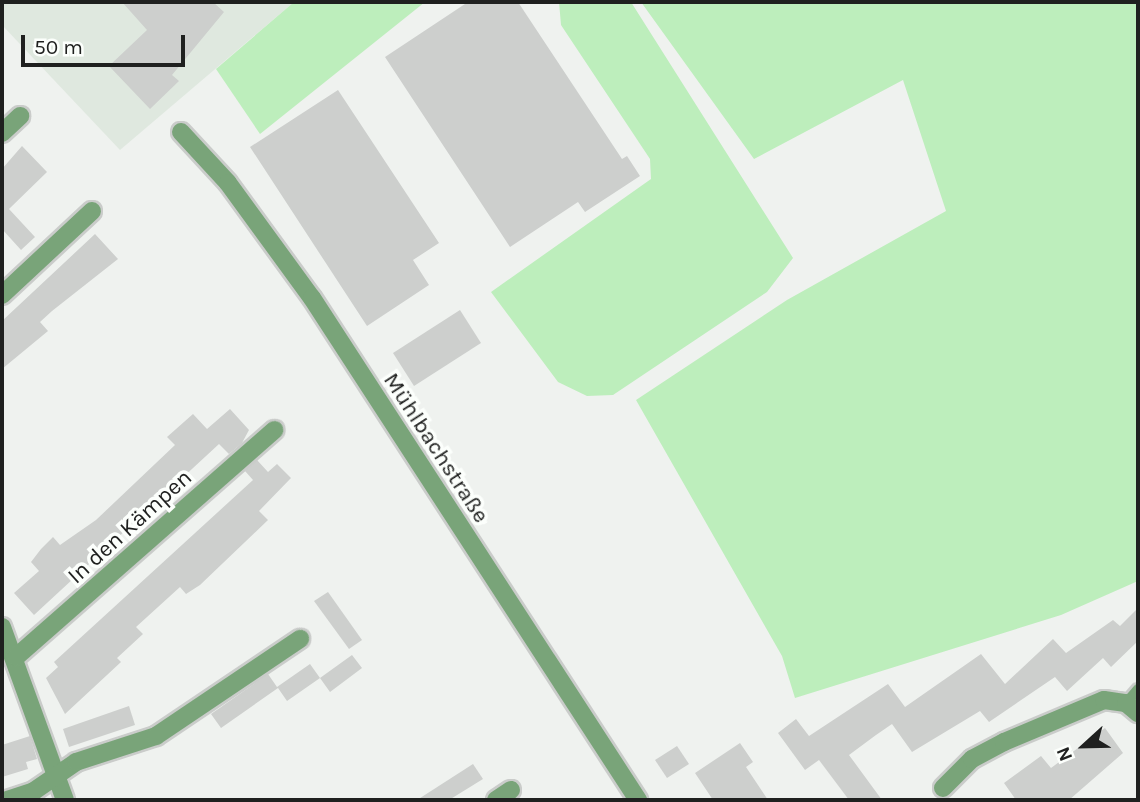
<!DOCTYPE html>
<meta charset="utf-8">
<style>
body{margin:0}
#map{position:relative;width:1140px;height:802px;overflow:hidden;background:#eff2ef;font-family:Karla,sans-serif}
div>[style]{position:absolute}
.built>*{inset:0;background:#dfe8df}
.green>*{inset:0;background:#bdeebc}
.building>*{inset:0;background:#cdcfcd}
.roads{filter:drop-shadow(2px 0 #caccca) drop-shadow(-2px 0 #caccca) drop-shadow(0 2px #caccca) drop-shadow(0 -2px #caccca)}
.lane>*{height:10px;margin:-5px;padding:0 5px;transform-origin:5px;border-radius:5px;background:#79a479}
.street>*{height:18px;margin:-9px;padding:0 9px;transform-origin:9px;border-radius:9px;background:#79a479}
span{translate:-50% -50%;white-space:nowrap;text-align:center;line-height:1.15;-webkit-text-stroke:7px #fcfffc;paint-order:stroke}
.street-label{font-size:23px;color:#1f201f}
.frame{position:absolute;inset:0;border:4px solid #1f201f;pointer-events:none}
.north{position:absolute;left:1049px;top:711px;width:70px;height:70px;-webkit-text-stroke:5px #fcfffc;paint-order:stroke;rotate:248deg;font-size:19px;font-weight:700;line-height:28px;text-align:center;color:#1f201f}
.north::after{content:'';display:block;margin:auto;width:24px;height:32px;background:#1f201f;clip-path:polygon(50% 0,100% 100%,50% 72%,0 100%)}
.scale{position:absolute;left:21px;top:35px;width:164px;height:32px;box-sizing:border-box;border:4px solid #1f201f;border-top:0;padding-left:9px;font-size:21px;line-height:24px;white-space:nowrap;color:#1f201f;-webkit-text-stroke:5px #fcfffc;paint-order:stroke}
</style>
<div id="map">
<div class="built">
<div style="clip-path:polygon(2px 2px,294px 2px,120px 150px,2px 25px)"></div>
</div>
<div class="green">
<div style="clip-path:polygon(294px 2px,425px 2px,260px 134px,216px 69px)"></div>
<div style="clip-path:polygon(559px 2px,631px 2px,793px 258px,767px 292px,613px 395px,587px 396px,558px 382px,491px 292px,651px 179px,650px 159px,561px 25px)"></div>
<div style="clip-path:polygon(641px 2px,1138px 2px,1138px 581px,1061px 615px,795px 698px,782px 656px,636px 400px,787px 300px,946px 211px,903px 80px,754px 159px)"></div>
</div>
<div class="building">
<div style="clip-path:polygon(122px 2px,213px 2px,224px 12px,172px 75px,179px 81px,150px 109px,109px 66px,147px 30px)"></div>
<div style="clip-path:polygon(468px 2px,518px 2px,622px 159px,627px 156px,640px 176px,585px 212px,578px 202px,510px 247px,385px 57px)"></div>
<div style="clip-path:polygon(338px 90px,439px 243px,413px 260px,429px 285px,367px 326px,250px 147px)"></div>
<div style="clip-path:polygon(22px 146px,47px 172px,9px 209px,35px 237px,21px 250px,2px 229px,2px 169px)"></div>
<div style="clip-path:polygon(95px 234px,118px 259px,52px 311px,40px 322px,48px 331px,2px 369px,2px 321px)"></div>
<div style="clip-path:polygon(460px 310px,481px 343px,414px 386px,393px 353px)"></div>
<div style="clip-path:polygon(230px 409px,249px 430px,242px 443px,229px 454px,219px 444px,34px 615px,14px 593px,39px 571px,31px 562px,41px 549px,53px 537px,60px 545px,96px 520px,175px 445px,167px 437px,193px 414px,207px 429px)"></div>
<div style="clip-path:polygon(257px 460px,268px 472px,277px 464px,291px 478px,259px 511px,268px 520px,200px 585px,186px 594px,180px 587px,136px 627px,143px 634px,117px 658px,121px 662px,65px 714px,46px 678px,58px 667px,54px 662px,253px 480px,245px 471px)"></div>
<div style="clip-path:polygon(328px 592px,362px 640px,349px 649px,314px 601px)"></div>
<div style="clip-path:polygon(1138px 608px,1138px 641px,1111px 667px,1103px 658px,1067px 691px,1055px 677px,989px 722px,980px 711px,912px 752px,892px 724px,876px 735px,849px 755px,882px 800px,849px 800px,819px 760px,805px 770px,778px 733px,796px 719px,809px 736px,888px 684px,905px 707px,981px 654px,1005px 684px,1053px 639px,1066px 653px,1113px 620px,1120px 626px)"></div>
<div style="clip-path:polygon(352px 655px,362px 668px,330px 692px,320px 678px,287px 701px,278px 688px,221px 728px,211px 714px,268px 674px,277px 687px,310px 664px,320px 678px)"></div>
<div style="clip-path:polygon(129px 706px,135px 725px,69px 747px,63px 729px)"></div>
<div style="clip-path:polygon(1105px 728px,1123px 753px,1069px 800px,1016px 800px,1004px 783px,1041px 756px,1051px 768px)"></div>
<div style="clip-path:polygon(30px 736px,37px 759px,26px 762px,28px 769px,2px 777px,2px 745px)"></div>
<div style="clip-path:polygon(740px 743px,753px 762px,746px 767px,768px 800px,713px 800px,695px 773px)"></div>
<div style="clip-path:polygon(677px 746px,689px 764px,667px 778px,655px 760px)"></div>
<div style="clip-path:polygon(473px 764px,483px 779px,449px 800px,417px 800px)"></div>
</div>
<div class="roads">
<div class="lane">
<div style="left:1126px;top:703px;width:18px;rotate:-49deg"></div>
</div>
<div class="street">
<div style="left:181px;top:132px;width:69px;rotate:47.3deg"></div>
<div style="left:228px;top:183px;width:142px;rotate:53.9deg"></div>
<div style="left:312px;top:298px;width:599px;rotate:57deg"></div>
<div style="left:2px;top:133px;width:25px;rotate:-43deg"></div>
<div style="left:2px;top:295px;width:123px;rotate:-43deg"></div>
<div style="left:2px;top:627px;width:184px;rotate:70deg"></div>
<div style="left:16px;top:657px;width:344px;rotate:-41.3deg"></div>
<div style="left:943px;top:788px;width:41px;rotate:-45deg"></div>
<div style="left:972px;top:759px;width:36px;rotate:-28deg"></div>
<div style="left:1004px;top:742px;width:108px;rotate:-22.8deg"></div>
<div style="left:1104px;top:700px;width:22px;rotate:8deg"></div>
<div style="left:1126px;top:703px;width:16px;rotate:40deg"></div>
<div style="left:7px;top:800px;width:28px;rotate:-18deg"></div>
<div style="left:34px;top:791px;width:51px;rotate:-34.6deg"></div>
<div style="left:76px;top:762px;width:84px;rotate:-18deg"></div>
<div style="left:156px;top:736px;width:174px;rotate:-34deg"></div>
<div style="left:496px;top:800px;width:18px;rotate:-34deg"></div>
</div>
</div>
<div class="street-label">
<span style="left:436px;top:448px;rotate:57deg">Mühlbachstraße</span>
<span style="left:130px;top:527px;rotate:-42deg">In den Kämpen</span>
</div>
<div class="frame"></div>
<div class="north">N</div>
<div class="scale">50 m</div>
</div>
